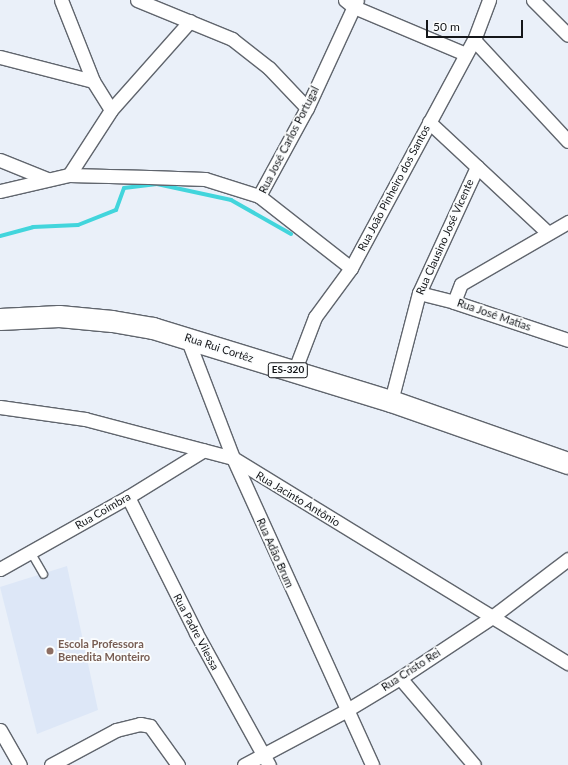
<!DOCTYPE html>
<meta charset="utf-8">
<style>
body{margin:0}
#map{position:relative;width:568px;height:765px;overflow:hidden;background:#eaf0f9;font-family:Lato,sans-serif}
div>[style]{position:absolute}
.built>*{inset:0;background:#dde7f7}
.stream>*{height:4px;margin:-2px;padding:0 2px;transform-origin:2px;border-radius:2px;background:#42d5dc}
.roads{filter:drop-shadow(1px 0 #60656d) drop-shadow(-1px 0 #60656d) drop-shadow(0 1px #60656d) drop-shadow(0 -1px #60656d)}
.service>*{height:7px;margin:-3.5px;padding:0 3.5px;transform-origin:3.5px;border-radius:3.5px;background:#fff}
.minor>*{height:13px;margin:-6.5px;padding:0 6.5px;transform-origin:6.5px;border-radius:6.5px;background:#fff}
.primary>*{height:21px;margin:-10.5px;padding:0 10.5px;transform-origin:10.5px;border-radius:10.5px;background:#fff}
.dots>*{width:11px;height:11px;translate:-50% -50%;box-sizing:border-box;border:2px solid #fbfdfe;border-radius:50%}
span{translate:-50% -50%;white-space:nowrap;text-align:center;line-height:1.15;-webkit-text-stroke:3.5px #fbfdfe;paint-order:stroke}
.shield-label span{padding:1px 3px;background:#fbfdfe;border:1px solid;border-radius:3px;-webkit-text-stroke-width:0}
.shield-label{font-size:10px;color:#141619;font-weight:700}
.street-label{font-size:11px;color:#141619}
.education-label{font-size:11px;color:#785e54;font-weight:700}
.left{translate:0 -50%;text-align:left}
.scale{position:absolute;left:426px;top:20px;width:97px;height:18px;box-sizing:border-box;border:2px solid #141619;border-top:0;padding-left:5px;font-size:12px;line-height:14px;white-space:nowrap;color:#141619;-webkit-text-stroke:3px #fbfdfe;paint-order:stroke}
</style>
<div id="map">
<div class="built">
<div style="clip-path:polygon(67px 566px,98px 710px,37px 734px,0 587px)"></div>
</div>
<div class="stream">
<div style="left:0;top:236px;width:34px;rotate:-15deg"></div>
<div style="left:33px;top:227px;width:45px;rotate:-2.5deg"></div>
<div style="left:78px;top:225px;width:41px;rotate:-21.5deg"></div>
<div style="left:116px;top:210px;width:23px;rotate:-70deg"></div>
<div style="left:124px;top:188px;width:33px;rotate:-7deg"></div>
<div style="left:157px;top:184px;width:76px;rotate:12.2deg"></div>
<div style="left:231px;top:200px;width:69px;rotate:29.5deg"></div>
</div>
<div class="roads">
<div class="service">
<div style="left:31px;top:553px;width:24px;rotate:60deg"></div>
</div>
<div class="minor">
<div style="left:61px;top:0;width:87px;rotate:68.4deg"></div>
<div style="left:93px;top:81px;width:34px;rotate:58deg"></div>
<div style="left:137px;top:0;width:103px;rotate:22.3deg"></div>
<div style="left:232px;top:39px;width:47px;rotate:38.1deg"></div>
<div style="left:269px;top:68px;width:55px;rotate:46.5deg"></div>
<div style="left:345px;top:0;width:11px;rotate:38deg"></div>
<div style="left:354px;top:7px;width:121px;rotate:22.8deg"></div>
<div style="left:533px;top:0;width:49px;rotate:45deg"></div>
<div style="left:474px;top:40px;width:138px;rotate:47.1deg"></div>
<div style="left:0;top:57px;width:96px;rotate:14.5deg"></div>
<div style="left:429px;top:122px;width:161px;rotate:43deg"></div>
<div style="left:0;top:160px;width:51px;rotate:22deg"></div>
<div style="left:69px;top:175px;width:77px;rotate:-57.1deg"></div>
<div style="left:111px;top:110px;width:119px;rotate:-48.4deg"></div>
<div style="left:0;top:191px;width:71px;rotate:-13.1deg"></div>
<div style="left:69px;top:175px;width:80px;rotate:1.4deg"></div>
<div style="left:149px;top:177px;width:56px;rotate:2deg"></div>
<div style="left:205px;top:179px;width:57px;rotate:17.5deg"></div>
<div style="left:351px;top:268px;width:117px;rotate:-142deg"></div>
<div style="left:259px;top:196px;width:100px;rotate:-61.4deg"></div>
<div style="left:307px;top:108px;width:119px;rotate:-65.2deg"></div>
<div style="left:419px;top:293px;width:36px;rotate:14deg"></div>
<div style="left:454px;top:302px;width:120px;rotate:18.4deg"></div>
<div style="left:454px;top:302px;width:19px;rotate:-69deg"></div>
<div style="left:461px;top:284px;width:124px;rotate:-30.1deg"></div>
<div style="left:187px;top:338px;width:129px;rotate:69deg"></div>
<div style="left:233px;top:458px;width:337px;rotate:65.6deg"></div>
<div style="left:294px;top:372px;width:59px;rotate:-69.1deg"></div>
<div style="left:315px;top:317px;width:61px;rotate:-53.7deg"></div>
<div style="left:351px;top:268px;width:259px;rotate:-61.7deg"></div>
<div style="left:474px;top:40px;width:43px;rotate:-69.4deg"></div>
<div style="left:391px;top:401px;width:112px;rotate:-75.5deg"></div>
<div style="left:419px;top:293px;width:139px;rotate:-65.3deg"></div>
<div style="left:0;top:407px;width:86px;rotate:8deg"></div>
<div style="left:85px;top:419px;width:153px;rotate:14.8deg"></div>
<div style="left:233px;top:458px;width:393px;rotate:31.5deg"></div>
<div style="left:128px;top:497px;width:152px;rotate:63.4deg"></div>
<div style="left:196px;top:633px;width:151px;rotate:61.1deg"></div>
<div style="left:0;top:569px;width:147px;rotate:-29.4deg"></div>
<div style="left:128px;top:497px;width:89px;rotate:-31.7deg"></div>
<div style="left:400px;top:678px;width:114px;rotate:49.6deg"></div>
<div style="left:0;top:730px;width:40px;rotate:60.3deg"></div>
<div style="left:51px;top:765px;width:74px;rotate:-28.3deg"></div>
<div style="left:116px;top:730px;width:25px;rotate:-14deg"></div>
<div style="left:140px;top:724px;width:10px;rotate:11deg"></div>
<div style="left:150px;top:726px;width:48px;rotate:54.3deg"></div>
<div style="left:244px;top:765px;width:117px;rotate:-28.1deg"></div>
<div style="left:347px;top:710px;width:62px;rotate:-31.1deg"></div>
<div style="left:400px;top:678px;width:110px;rotate:-33.5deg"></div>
<div style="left:492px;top:617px;width:96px;rotate:-37.3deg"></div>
</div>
<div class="primary">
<div style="left:0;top:319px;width:59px;rotate:-2.9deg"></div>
<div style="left:59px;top:316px;width:53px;rotate:5.4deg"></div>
<div style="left:112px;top:321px;width:42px;rotate:9.7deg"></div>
<div style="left:153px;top:328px;width:249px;rotate:17.1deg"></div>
<div style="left:391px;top:401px;width:188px;rotate:19.3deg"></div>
</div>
</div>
<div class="dots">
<div style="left:50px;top:651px;background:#8d6e63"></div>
</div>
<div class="shield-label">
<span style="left:288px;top:370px">ES-320</span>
</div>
<div class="street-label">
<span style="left:289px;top:140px;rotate:-63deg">Rua José Carlos Portugal</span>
<span style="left:394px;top:188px;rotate:-62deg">Rua João Pinheiro dos Santos</span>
<span style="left:445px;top:237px;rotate:-66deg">Rua Clausino José Vicente</span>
<span style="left:494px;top:315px;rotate:19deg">Rua José Matias</span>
<span style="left:219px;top:348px;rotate:18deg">Rua Rui Cortêz</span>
<span style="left:298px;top:499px;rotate:31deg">Rua Jacinto Antônio</span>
<span style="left:103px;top:511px;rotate:-30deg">Rua Coimbra</span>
<span style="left:275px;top:553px;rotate:66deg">Rua Adão Brum</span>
<span style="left:196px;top:632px;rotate:62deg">Rua Padre Vilessa</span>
<span style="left:411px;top:670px;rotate:-33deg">Rua Cristo Rei</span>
</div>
<div class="education-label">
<span class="left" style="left:58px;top:651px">Escola Professora<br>Benedita Monteiro</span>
</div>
<div class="scale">50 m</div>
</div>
